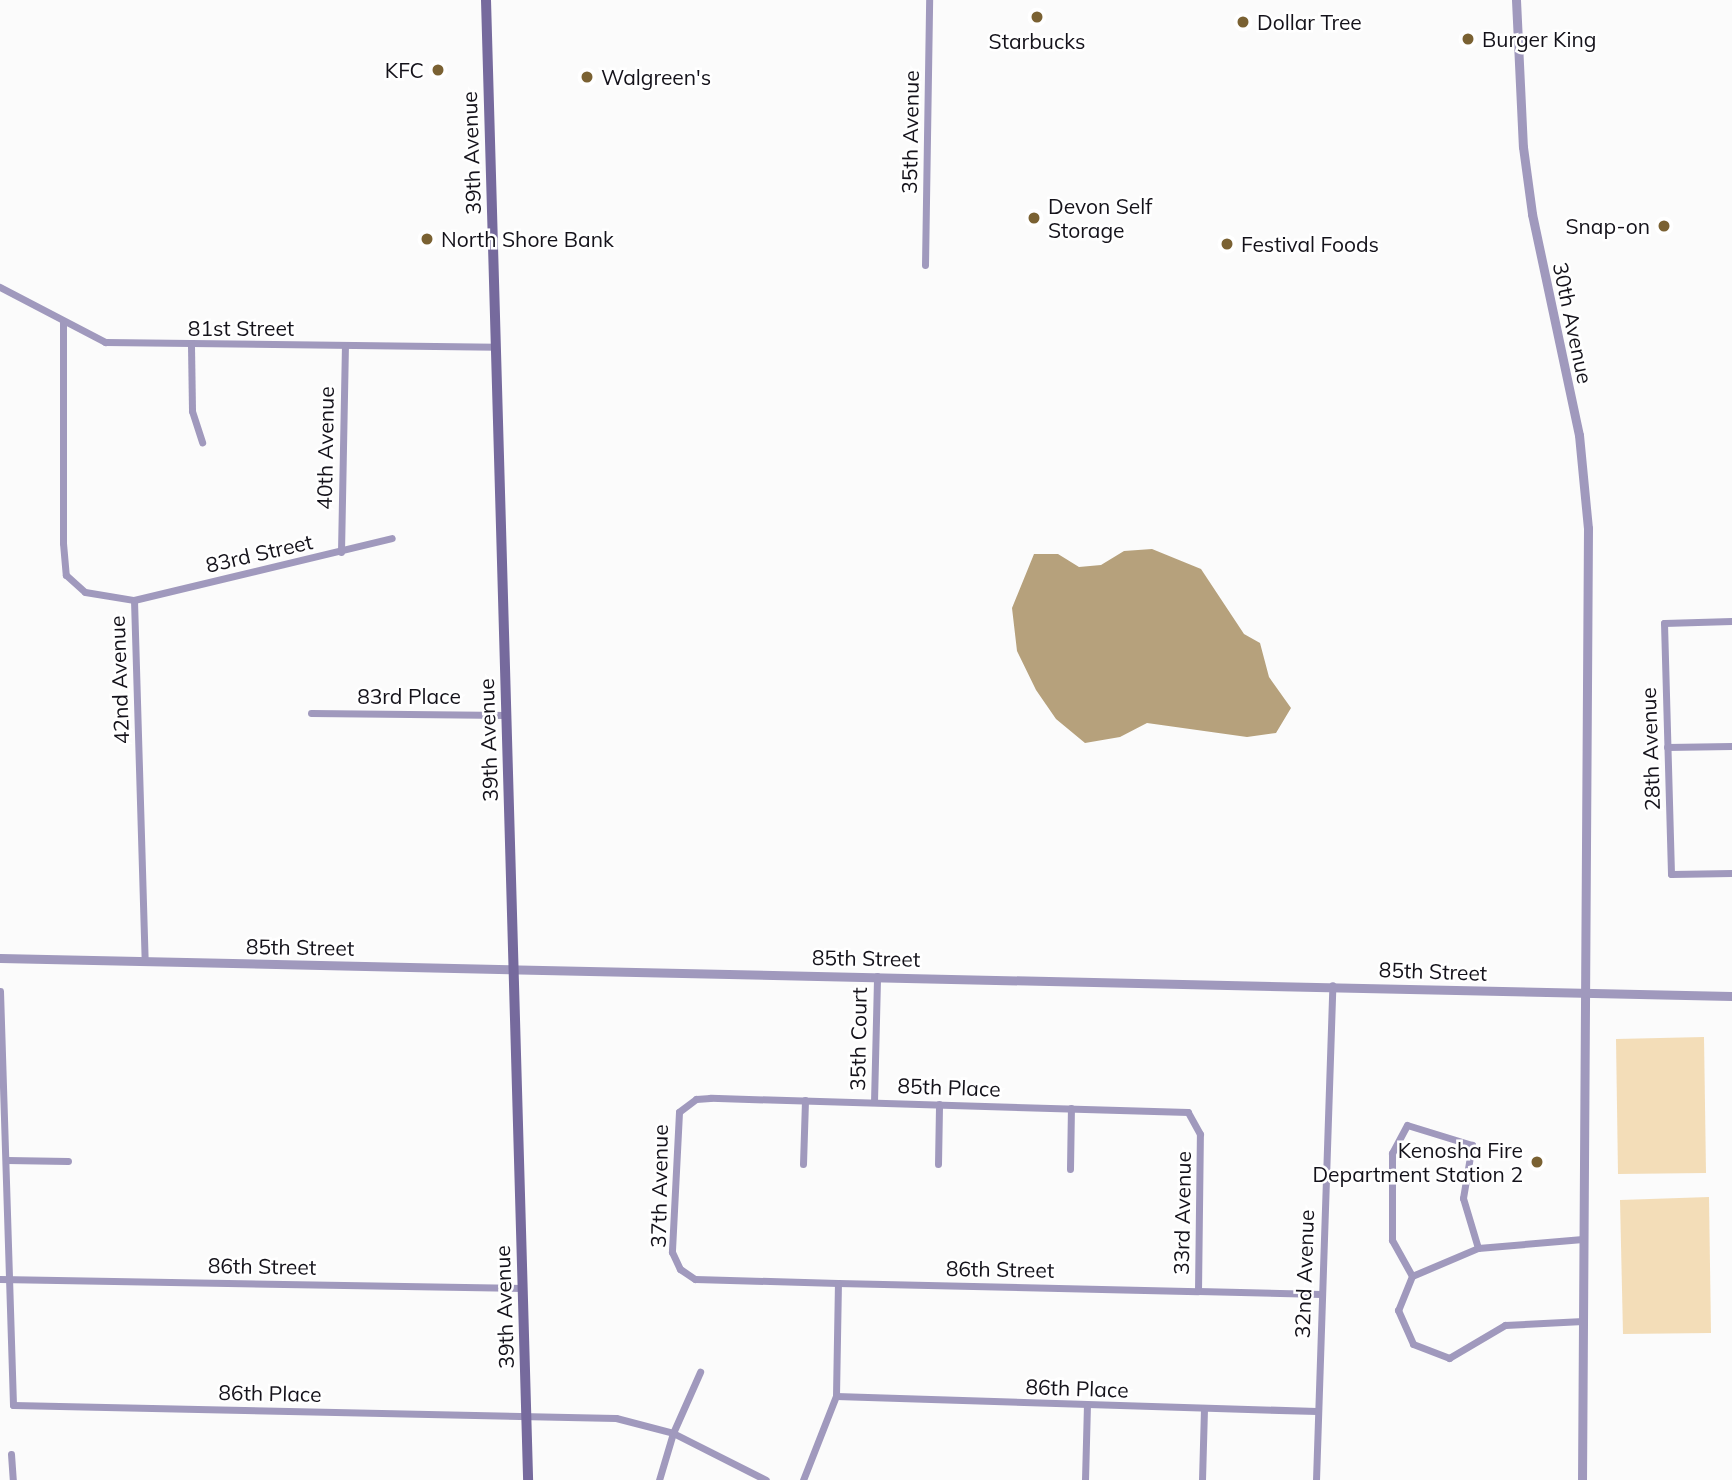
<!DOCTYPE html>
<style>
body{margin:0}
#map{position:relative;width:1732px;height:1480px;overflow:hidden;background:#fbfbfb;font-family:Mulish,sans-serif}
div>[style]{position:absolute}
.green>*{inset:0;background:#f3ddb8}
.water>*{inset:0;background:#b6a17c}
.minor>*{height:7px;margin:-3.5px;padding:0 3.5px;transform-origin:3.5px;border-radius:3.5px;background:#a099bd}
.tertiary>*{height:9px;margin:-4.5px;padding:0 4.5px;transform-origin:4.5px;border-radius:4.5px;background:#a099bd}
.secondary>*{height:10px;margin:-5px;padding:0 5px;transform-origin:5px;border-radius:5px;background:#766a9d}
.dots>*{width:19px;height:19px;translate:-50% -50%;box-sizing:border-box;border:4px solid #fff;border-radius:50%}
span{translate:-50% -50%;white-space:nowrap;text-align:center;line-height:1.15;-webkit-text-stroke:5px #fff;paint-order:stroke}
.poi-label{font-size:21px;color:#14121a}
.left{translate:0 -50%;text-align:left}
.right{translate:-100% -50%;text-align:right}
.street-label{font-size:21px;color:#14121a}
</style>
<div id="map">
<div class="green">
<div style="clip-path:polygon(1704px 1037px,1706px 1173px,1618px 1174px,1616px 1039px)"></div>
<div style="clip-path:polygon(1709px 1197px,1711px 1333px,1623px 1334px,1620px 1200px)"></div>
</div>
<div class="water">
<div style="clip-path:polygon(1152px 549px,1201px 569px,1244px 634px,1260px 643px,1269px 677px,1291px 708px,1276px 733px,1247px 737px,1147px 723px,1120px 737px,1085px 743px,1056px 719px,1036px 690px,1017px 651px,1012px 608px,1034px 554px,1058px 554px,1079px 567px,1101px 565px,1124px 551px)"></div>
</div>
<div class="minor">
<div style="left:925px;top:265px;width:265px;rotate:-89.1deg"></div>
<div style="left:0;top:287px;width:119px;rotate:27.6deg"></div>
<div style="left:105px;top:342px;width:390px;rotate:0.7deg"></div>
<div style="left:63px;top:321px;width:222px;rotate:90deg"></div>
<div style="left:63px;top:543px;width:32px;rotate:85deg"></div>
<div style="left:66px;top:575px;width:25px;rotate:42deg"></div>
<div style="left:85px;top:592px;width:50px;rotate:9.3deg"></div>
<div style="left:134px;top:600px;width:265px;rotate:-13.5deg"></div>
<div style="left:191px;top:346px;width:65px;rotate:89.1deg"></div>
<div style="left:192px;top:411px;width:33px;rotate:72deg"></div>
<div style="left:341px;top:552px;width:206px;rotate:-88.9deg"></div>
<div style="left:134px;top:600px;width:361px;rotate:88.3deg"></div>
<div style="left:1732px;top:621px;width:68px;rotate:178.3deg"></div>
<div style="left:1664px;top:623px;width:251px;rotate:88.4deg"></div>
<div style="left:1671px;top:874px;width:61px;rotate:-0.9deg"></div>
<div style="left:311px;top:713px;width:196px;rotate:0.6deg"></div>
<div style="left:1667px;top:747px;width:65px;rotate:-0.9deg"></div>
<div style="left:0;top:991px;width:414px;rotate:88.2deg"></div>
<div style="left:13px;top:1405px;width:603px;rotate:1.24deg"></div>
<div style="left:616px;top:1418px;width:59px;rotate:14.7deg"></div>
<div style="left:673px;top:1433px;width:104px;rotate:26.8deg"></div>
<div style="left:874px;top:1102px;width:126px;rotate:-88.6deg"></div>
<div style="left:7px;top:1160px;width:61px;rotate:0.9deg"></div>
<div style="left:803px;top:1164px;width:64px;rotate:-88.2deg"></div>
<div style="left:938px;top:1164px;width:60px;rotate:-89deg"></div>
<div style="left:1070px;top:1169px;width:61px;rotate:-89.1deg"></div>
<div style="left:1478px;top:1248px;width:52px;rotate:-106.7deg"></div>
<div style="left:1463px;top:1198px;width:54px;rotate:-80.4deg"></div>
<div style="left:1472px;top:1145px;width:68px;rotate:-162.9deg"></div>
<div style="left:1407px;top:1125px;width:32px;rotate:118deg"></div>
<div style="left:1392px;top:1153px;width:87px;rotate:90deg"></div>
<div style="left:1392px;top:1240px;width:41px;rotate:60.9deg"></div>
<div style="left:1412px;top:1276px;width:37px;rotate:112deg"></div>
<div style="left:1398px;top:1310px;width:37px;rotate:66deg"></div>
<div style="left:1413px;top:1344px;width:39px;rotate:21deg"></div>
<div style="left:1449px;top:1358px;width:65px;rotate:-30.5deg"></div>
<div style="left:1505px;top:1325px;width:78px;rotate:-2.9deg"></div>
<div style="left:1412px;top:1276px;width:72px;rotate:-23deg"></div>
<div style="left:1478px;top:1248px;width:105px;rotate:-4.9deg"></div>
<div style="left:0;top:1279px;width:523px;rotate:0.99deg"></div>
<div style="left:1198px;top:1291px;width:157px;rotate:-89.3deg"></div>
<div style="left:1200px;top:1134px;width:25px;rotate:-119deg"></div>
<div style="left:1188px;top:1112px;width:478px;rotate:-178.3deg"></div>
<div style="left:710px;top:1098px;width:14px;rotate:176deg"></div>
<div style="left:696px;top:1099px;width:21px;rotate:143deg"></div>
<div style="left:679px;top:1112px;width:140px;rotate:92.9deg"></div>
<div style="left:672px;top:1252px;width:19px;rotate:65deg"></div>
<div style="left:680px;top:1269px;width:18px;rotate:34deg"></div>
<div style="left:695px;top:1279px;width:143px;rotate:1.6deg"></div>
<div style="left:838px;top:1283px;width:360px;rotate:1.3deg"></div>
<div style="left:1198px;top:1291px;width:123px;rotate:1.4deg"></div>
<div style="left:836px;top:1396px;width:481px;rotate:1.8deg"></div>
<div style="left:11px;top:1454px;width:26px;rotate:86deg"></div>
<div style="left:659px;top:1480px;width:49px;rotate:-73.4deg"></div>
<div style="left:673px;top:1433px;width:67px;rotate:-66.1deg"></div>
<div style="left:803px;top:1480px;width:90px;rotate:-68.6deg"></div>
<div style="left:836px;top:1396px;width:113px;rotate:-89deg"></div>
<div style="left:1085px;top:1480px;width:74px;rotate:-88.5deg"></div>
<div style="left:1202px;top:1480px;width:72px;rotate:-88.4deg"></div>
<div style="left:1316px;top:1480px;width:495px;rotate:-88.1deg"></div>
</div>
<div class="tertiary">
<div style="left:1516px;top:0;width:147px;rotate:87.3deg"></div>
<div style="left:1523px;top:147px;width:68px;rotate:82.3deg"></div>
<div style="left:1532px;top:214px;width:226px;rotate:78deg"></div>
<div style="left:1579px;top:435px;width:93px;rotate:84.5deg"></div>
<div style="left:1588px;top:528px;width:952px;rotate:90.36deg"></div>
<div style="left:0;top:958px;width:1732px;rotate:1.26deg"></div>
</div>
<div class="secondary">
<div style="left:486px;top:0;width:1481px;rotate:88.37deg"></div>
</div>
<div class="dots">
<div style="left:1037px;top:17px;background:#7a6132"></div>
<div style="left:1243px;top:22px;background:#7a6132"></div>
<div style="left:1468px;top:39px;background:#7a6132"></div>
<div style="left:438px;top:70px;background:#7a6132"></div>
<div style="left:587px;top:77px;background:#7a6132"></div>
<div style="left:1034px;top:218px;background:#7a6132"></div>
<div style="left:1664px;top:226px;background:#7a6132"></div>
<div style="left:427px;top:239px;background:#7a6132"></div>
<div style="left:1227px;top:244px;background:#7a6132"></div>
<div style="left:1537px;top:1162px;background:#7a6132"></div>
</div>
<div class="poi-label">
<span class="left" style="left:1257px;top:22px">Dollar Tree</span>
<span class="left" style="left:1482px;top:39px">Burger King</span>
<span style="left:1037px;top:41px">Starbucks</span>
<span class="right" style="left:424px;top:70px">KFC</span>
<span class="left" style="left:601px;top:77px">Walgreen's</span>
<span class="left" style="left:1048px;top:218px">Devon Self<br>Storage</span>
<span class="right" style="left:1650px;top:226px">Snap-on</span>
<span class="left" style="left:441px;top:239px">North Shore Bank</span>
<span class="left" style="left:1241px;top:244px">Festival Foods</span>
<span class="right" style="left:1523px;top:1162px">Kenosha Fire<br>Department Station 2</span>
</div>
<div class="street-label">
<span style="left:910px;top:132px;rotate:-89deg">35th Avenue</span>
<span style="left:471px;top:153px;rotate:-92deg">39th Avenue</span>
<span style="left:1573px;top:323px;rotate:78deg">30th Avenue</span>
<span style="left:241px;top:328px">81st Street</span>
<span style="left:325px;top:448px;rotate:-89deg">40th Avenue</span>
<span style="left:259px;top:553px;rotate:-13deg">83rd Street</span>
<span style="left:119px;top:680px;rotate:-92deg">42nd Avenue</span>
<span style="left:409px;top:696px">83rd Place</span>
<span style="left:488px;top:740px;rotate:-92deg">39th Avenue</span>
<span style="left:1650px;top:749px;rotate:-92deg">28th Avenue</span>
<span style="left:300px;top:947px;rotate:1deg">85th Street</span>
<span style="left:866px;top:958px;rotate:1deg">85th Street</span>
<span style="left:1433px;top:971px;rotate:2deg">85th Street</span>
<span style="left:858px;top:1039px;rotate:-89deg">35th Court</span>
<span style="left:949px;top:1087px;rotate:2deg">85th Place</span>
<span style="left:659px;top:1186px;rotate:-89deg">37th Avenue</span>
<span style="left:1182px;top:1213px;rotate:-89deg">33rd Avenue</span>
<span style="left:262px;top:1266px;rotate:1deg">86th Street</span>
<span style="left:1000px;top:1269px;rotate:1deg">86th Street</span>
<span style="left:1304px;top:1274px;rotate:-88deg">32nd Avenue</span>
<span style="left:504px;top:1307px;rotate:-92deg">39th Avenue</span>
<span style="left:1077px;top:1388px;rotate:2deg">86th Place</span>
<span style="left:270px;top:1393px;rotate:1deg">86th Place</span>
</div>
</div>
